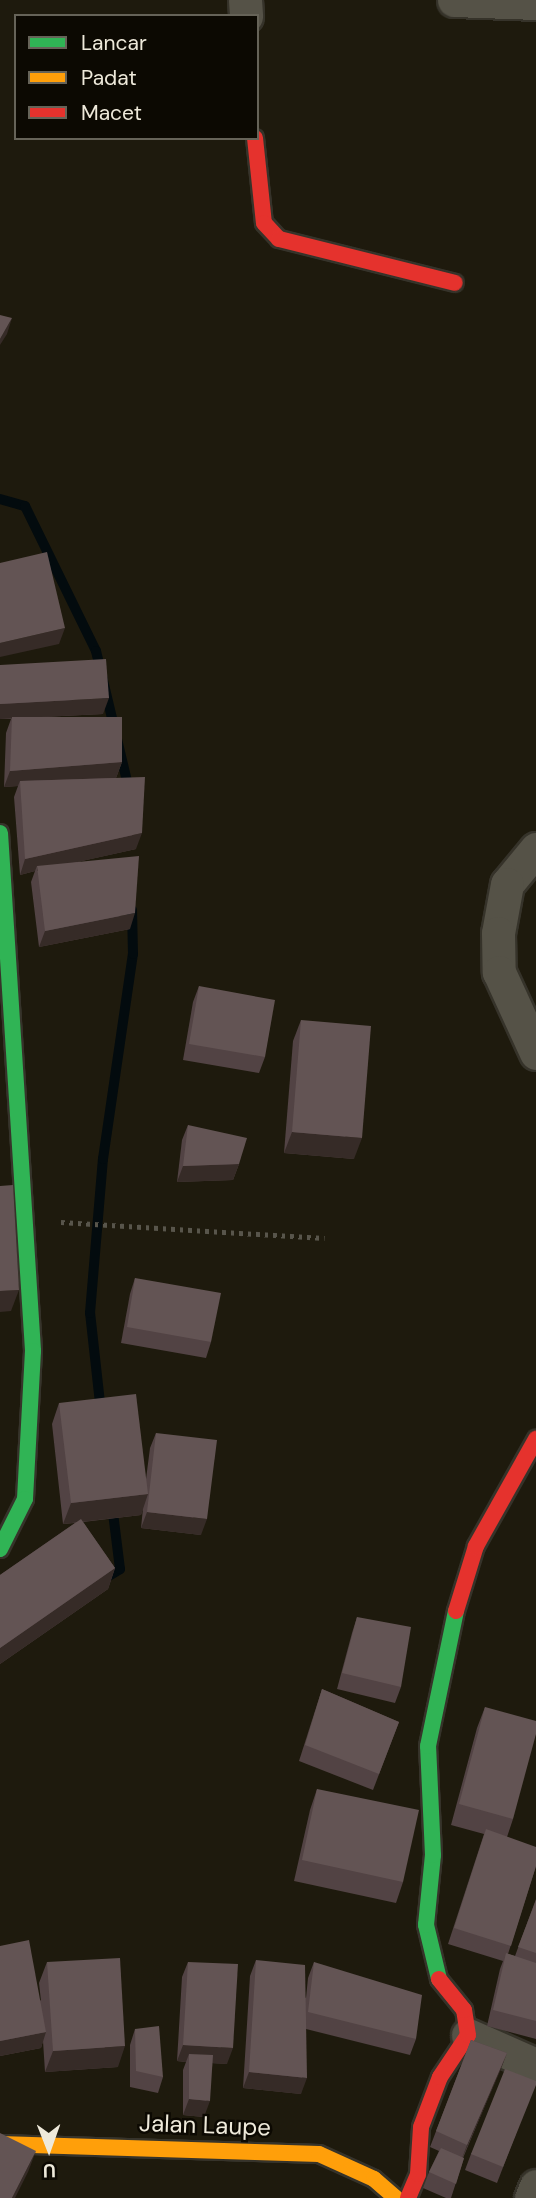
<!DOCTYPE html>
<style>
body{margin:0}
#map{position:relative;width:536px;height:2198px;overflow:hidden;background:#1e1a0d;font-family:"DM Sans",sans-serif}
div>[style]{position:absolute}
.stream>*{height:10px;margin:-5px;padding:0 5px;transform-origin:5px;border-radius:5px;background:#030b0e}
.path>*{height:4.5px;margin-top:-2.25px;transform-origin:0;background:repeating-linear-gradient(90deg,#58554b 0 3.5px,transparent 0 8.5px)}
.roads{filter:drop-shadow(2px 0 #36332a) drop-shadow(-2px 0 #36332a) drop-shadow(0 2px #36332a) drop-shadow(0 -2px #36332a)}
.street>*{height:33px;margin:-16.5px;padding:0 16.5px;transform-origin:16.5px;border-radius:16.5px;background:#555247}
.fast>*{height:16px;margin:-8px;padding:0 8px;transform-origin:8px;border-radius:8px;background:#30b455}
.slow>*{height:16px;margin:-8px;padding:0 8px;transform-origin:8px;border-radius:8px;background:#ff9f0a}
.jam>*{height:16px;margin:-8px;padding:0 8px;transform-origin:8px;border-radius:8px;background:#e5322d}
.wall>*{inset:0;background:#524344}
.shaded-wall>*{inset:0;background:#362b27}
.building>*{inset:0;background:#635454}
span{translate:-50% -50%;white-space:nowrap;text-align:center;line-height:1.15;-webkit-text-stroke:5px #0c0902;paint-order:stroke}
.street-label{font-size:24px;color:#eee9da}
.legend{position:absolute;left:14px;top:14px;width:245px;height:126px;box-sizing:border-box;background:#0c0902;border:2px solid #666358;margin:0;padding:9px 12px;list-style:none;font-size:21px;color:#eee9da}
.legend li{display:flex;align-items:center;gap:14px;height:35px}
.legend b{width:35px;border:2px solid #666358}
.north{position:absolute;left:14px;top:2114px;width:70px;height:70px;-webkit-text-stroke:5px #0c0902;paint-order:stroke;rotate:179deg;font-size:19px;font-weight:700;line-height:28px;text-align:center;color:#eee9da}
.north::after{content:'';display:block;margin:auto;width:24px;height:32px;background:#eee9da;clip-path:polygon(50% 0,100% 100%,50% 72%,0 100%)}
</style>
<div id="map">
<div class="stream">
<div style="left:0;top:499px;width:26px;rotate:16deg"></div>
<div style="left:25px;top:506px;width:161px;rotate:63.9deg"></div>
<div style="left:96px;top:651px;width:142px;rotate:76.6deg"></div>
<div style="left:101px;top:1412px;width:100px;rotate:-96.3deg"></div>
<div style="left:90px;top:1313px;width:155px;rotate:-85.2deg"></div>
<div style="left:103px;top:1159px;width:207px;rotate:-81.7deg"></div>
<div style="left:133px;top:954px;width:44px;rotate:-91.3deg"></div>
<div style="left:102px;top:1580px;width:21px;rotate:-31deg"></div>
<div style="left:120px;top:1569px;width:64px;rotate:-97.1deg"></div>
</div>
<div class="path">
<div style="left:61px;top:1222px;width:264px;rotate:3.5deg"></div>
</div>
<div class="roads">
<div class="street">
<div style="left:245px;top:0;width:16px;rotate:86deg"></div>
<div style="left:454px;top:0;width:82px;rotate:2.1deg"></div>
<div style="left:536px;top:849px;width:45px;rotate:129.6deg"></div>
<div style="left:507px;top:884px;width:50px;rotate:100.4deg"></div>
<div style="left:498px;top:933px;width:39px;rotate:89deg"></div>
<div style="left:499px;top:972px;width:89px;rotate:65.4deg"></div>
<div style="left:468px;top:2035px;width:74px;rotate:23.8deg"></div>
<div style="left:531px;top:2198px;width:13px;rotate:-67deg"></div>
</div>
<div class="fast">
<div style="left:0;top:833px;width:519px;rotate:86.35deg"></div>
<div style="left:33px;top:1351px;width:148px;rotate:93.1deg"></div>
<div style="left:25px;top:1499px;width:56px;rotate:116.6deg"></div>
<div style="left:439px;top:1979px;width:56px;rotate:-103.5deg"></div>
<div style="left:426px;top:1925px;width:70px;rotate:-84.3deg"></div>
<div style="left:433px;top:1855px;width:109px;rotate:-92.6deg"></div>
<div style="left:428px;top:1746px;width:138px;rotate:-78.3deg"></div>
</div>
<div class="slow">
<div style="left:0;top:2144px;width:319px;rotate:1.8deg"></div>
<div style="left:319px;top:2154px;width:60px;rotate:24.4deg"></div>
<div style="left:374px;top:2179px;width:29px;rotate:41deg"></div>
</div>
<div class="jam">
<div style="left:255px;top:138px;width:85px;rotate:84deg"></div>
<div style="left:264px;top:223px;width:22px;rotate:47deg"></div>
<div style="left:279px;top:239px;width:181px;rotate:14deg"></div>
<div style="left:456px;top:1611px;width:68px;rotate:-72.9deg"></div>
<div style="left:476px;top:1546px;width:123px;rotate:-60.7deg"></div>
<div style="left:408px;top:2198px;width:26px;rotate:-67deg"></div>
<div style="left:418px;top:2174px;width:47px;rotate:-86.3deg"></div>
<div style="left:421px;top:2127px;width:53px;rotate:-69.2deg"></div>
<div style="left:440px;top:2077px;width:50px;rotate:-56.3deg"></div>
<div style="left:468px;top:2035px;width:25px;rotate:-99deg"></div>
<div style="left:464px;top:2010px;width:40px;rotate:-129deg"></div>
</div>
</div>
<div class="wall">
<div style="clip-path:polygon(0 665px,103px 714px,42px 717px,122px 762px,116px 778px,136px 849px,77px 862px,130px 929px,39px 947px,31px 882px,35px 871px,20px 875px,14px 797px,18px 786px,4px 787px,6px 733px,11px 719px,0 719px)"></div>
<div style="clip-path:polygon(199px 986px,265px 1057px,259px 1073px,183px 1060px,193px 1002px)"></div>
<div style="clip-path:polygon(301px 1020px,354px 1159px,284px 1153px,293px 1041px)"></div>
<div style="clip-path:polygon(188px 1125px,239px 1164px,233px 1180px,177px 1182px,182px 1140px)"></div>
<div style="clip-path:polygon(135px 1278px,211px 1342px,206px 1358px,121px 1343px,130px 1294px)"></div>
<div style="clip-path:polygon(59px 1403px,146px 1479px,150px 1448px,156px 1433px,201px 1535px,141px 1528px,143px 1508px,141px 1515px,83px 1522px,115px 1568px,108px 1589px,0 1664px,0 1575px,75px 1523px,63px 1524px,52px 1424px)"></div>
<div style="clip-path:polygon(357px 1617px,401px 1687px,395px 1703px,337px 1689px,352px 1633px)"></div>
<div style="clip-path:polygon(322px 1689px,399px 1722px,373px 1790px,299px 1761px)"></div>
<div style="clip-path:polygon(485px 1707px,513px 1819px,507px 1837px,536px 1866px,508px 1954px,515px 1956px,536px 1899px,536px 2039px,487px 2026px,500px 1969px,503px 1961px,448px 1944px,484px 1834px,451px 1825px,477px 1728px)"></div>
<div style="clip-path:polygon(317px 1789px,403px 1882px,396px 1903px,294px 1881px,310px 1810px)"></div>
<div style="clip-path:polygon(0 1946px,41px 2001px,39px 1983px,47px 1962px,118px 2067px,45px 2072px,43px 2041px,41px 2048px,0 2056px)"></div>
<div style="clip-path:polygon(256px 1960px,306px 1998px,308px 1978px,314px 1962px,416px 2039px,410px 2055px,306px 2029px,301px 2094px,243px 2088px,250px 1976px)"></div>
<div style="clip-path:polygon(188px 1962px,227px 2064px,212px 2063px,204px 2117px,183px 2115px,183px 2070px,186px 2062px,177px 2061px,182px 1977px)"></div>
<div style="clip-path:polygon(135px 2029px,163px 2077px,158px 2093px,130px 2087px,130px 2045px)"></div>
<div style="clip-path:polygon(471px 2040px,507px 2053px,463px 2158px,464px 2158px,451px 2198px,446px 2198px,423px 2188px,429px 2172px,439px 2151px,430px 2147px)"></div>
<div style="clip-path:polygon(536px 2081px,497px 2183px,465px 2170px,471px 2154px)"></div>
</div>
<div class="shaded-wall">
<div style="clip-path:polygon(12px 318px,7px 334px,0 345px,0 339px)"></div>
<div style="clip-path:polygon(65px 628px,59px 644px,0 657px,0 643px)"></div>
<div style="clip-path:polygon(109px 698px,103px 714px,0 719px,0 704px)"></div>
<div style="clip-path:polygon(122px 762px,116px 778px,20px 781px,18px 786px,4px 787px,10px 771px)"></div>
<div style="clip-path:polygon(142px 833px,136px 849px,37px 871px,37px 866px,35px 871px,20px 875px,25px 859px)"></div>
<div style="clip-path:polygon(135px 913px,130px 929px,39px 947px,45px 931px)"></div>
<div style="clip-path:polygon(292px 1132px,362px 1138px,354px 1159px,284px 1153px)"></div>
<div style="clip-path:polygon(239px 1164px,233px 1180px,177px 1182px,183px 1166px)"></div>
<div style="clip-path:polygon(19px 1290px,11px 1311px,0 1312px,0 1291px)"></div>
<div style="clip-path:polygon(148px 1494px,141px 1515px,63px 1524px,71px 1503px)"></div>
<div style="clip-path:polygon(147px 1512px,207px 1519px,201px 1535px,141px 1528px)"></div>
<div style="clip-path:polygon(115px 1568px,108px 1589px,0 1664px,0 1648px)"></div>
<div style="clip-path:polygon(46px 2032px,41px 2048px,0 2056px,0 2041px)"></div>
<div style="clip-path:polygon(183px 2045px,233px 2048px,227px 2064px,189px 2062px,189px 2054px,186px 2062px,177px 2061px)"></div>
<div style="clip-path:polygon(125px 2046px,118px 2067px,45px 2072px,53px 2051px)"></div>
<div style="clip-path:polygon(507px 2053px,501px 2069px,461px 2161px,467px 2145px)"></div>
<div style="clip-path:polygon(249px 2072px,307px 2078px,301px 2094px,243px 2088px)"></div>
<div style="clip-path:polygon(189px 2099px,210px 2101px,204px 2117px,183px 2115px)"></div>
<div style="clip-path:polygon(36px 2151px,28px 2172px,15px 2198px,12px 2198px)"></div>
</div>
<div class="building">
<div style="clip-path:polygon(0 315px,12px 318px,0 339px)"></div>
<div style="clip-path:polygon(47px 552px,65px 628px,0 643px,0 563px)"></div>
<div style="clip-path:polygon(106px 659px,109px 698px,0 704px,0 665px)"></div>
<div style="clip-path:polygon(12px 717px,122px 717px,122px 762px,10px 771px)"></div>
<div style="clip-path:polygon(145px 777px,142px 833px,25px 859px,20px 781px)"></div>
<div style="clip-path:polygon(139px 856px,135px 913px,45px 931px,37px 866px)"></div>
<div style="clip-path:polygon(199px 986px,275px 1000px,265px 1057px,189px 1044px)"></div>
<div style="clip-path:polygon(301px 1020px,371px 1026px,362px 1138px,292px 1132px)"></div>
<div style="clip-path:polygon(188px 1125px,247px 1138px,239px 1164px,183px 1166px)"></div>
<div style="clip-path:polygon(13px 1185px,19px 1290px,0 1291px,0 1186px)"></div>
<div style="clip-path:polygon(135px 1278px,221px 1293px,211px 1342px,127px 1327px)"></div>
<div style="clip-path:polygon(136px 1394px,148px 1494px,71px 1503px,59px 1403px)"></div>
<div style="clip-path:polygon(156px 1433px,217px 1440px,207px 1519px,147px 1512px)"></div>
<div style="clip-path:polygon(81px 1519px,115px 1568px,0 1648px,0 1575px)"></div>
<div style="clip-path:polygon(357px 1617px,411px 1627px,401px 1687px,342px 1673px)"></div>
<div style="clip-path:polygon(322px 1689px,399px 1722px,379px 1774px,305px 1745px)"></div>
<div style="clip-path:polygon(485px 1707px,536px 1721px,536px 1734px,513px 1819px,459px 1804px)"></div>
<div style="clip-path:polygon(317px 1789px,419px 1810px,403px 1882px,302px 1860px)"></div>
<div style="clip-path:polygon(486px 1829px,536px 1847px,536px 1866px,511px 1946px,454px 1928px)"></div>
<div style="clip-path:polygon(536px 1900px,536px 1953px,518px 1947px)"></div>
<div style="clip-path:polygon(29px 1940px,46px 2032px,0 2041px,0 1946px)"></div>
<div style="clip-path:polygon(506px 1953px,536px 1963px,536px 2021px,493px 2010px)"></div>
<div style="clip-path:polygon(120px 1958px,125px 2046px,53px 2051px,47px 1962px)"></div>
<div style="clip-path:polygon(256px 1960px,305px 1965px,307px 2078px,249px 2072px)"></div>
<div style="clip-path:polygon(188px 1962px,238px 1964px,233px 2048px,183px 2045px)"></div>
<div style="clip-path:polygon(314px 1962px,422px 1995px,416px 2039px,308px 2012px)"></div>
<div style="clip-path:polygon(159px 2026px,163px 2077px,136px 2071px,135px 2029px)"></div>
<div style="clip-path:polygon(471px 2040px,507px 2053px,467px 2145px,436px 2131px)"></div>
<div style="clip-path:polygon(189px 2054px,213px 2055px,210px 2101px,189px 2099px)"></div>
<div style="clip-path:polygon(505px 2069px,536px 2081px,536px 2085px,503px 2167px,471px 2154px)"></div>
<div style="clip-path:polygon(0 2133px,36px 2151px,12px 2198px,0 2198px)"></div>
<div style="clip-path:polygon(441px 2148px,464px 2158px,456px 2184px,429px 2172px)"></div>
</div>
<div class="street-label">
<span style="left:205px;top:2125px;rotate:2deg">Jalan Laupe</span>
</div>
<ul class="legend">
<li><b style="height:9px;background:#30b455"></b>Lancar</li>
<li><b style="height:9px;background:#ff9f0a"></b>Padat</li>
<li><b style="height:9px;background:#e5322d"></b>Macet</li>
</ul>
<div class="north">U</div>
</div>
